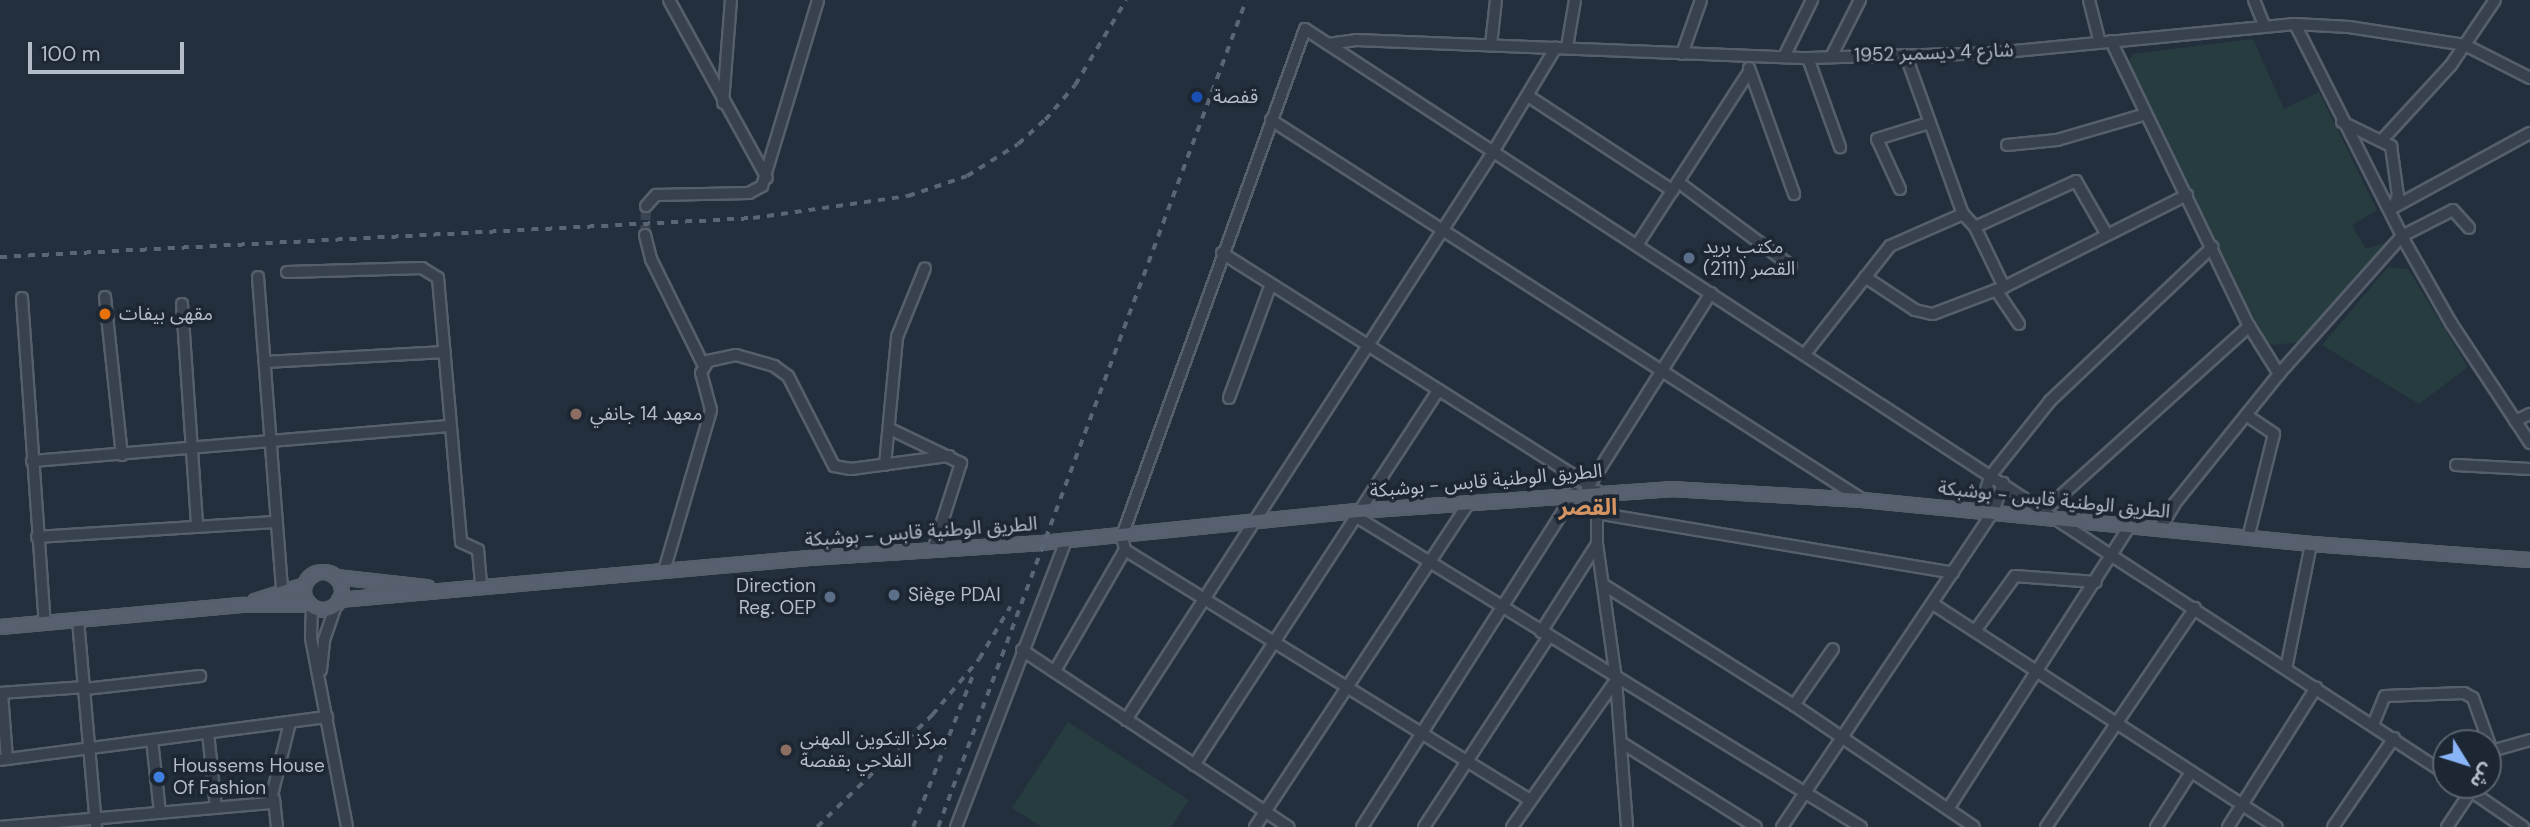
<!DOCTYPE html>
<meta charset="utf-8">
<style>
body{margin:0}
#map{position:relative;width:2530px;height:827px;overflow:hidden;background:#242f3e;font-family:"DM Sans","Noto Sans Arabic",sans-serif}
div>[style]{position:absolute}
.green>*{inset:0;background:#263c3f}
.minor-tunnel>*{height:10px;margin-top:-5px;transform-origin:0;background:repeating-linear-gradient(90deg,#3a4453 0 10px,transparent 0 15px)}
.roads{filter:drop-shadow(2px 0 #565f6c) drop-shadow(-2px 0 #565f6c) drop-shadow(0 2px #565f6c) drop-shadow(0 -2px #565f6c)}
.minor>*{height:10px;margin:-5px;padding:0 5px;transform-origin:5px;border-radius:5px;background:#38414e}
.major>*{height:12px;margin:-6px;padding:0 6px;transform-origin:6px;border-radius:6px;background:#56606e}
.major>.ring{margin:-6px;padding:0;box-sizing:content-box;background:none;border:12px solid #56606e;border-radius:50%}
.rail>*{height:3.5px;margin-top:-1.75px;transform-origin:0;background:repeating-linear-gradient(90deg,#5a6575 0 7px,transparent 0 14px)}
.dots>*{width:19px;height:19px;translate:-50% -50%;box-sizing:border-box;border:4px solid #1d2633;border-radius:50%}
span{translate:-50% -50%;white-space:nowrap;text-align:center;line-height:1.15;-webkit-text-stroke:7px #1d2633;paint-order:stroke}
.street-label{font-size:19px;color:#b4bcc9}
.poi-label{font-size:19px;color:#b4bcc9}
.left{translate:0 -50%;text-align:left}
.right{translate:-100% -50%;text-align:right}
.quarter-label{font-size:23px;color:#d59563;font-weight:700}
.north{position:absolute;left:2432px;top:729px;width:70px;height:70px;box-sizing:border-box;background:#1d2633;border:2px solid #59626f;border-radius:50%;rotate:128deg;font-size:19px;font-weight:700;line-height:28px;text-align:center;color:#b4bcc9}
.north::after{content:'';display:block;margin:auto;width:24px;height:32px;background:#8ab4f8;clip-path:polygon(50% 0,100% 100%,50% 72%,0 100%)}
.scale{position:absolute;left:28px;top:42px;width:156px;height:32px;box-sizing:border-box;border:4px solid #b4bcc9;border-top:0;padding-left:9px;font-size:21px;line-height:24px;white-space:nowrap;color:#b4bcc9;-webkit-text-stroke:5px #1d2633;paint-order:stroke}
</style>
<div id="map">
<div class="green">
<div style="clip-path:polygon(2253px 39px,2284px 109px,2319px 92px,2377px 210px,2352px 225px,2366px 249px,2393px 240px,2307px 341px,2273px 345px,2265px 341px,2129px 61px,2133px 54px)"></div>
<div style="clip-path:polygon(2388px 267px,2408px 269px,2468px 367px,2419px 404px,2322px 345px)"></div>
<div style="clip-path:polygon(1068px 722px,1189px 800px,1171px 827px,1042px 827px,1012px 808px)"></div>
</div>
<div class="minor-tunnel">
<div style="left:645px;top:235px;width:29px;rotate:-88deg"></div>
</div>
<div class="roads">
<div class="minor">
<div style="left:669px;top:0;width:203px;rotate:61.2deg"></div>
<div style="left:2089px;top:0;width:44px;rotate:75.7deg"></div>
<div style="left:2254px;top:0;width:27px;rotate:68deg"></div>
<div style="left:2295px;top:24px;width:244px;rotate:63.2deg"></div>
<div style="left:2405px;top:242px;width:93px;rotate:60.4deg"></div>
<div style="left:2451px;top:323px;width:144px;rotate:56.6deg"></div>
<div style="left:2111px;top:41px;width:317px;rotate:64.2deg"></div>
<div style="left:2249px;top:326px;width:57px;rotate:58deg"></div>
<div style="left:1328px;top:44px;width:28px;rotate:-8deg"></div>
<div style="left:1356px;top:40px;width:452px;rotate:2.3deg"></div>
<div style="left:1808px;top:58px;width:186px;rotate:-1.5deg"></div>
<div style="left:1994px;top:53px;width:302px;rotate:-5.5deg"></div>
<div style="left:2295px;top:24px;width:54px;rotate:3.2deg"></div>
<div style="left:2349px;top:27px;width:117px;rotate:8.8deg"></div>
<div style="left:2465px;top:45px;width:73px;rotate:26.9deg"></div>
<div style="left:1491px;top:45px;width:45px;rotate:-83.7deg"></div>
<div style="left:1567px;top:47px;width:48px;rotate:-80.3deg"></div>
<div style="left:1682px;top:54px;width:57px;rotate:-70.6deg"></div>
<div style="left:1832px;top:55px;width:62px;rotate:-63deg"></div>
<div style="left:1906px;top:56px;width:168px;rotate:70.2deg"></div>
<div style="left:1784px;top:57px;width:64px;rotate:-63.8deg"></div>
<div style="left:1808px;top:58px;width:95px;rotate:70.2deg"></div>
<div style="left:1749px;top:68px;width:134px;rotate:70.3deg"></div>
<div style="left:1528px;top:96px;width:173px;rotate:33.2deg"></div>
<div style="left:723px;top:103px;width:103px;rotate:-85.6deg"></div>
<div style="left:1271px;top:120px;width:703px;rotate:32.7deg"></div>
<div style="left:2342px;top:122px;width:55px;rotate:26.1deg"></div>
<div style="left:2391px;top:146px;width:50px;rotate:82deg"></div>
<div style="left:2398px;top:196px;width:13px;rotate:113deg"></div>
<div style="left:2383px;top:139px;width:100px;rotate:-47.4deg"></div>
<div style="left:2451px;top:65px;width:78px;rotate:-55.9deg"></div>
<div style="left:2007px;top:145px;width:50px;rotate:-5.7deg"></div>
<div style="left:2057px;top:140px;width:90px;rotate:-16.2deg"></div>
<div style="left:1678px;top:182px;width:141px;rotate:36.6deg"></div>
<div style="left:1900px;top:189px;width:55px;rotate:-114.7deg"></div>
<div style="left:1877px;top:139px;width:54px;rotate:-17.1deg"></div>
<div style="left:646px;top:206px;width:15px;rotate:-48deg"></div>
<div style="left:656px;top:195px;width:93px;rotate:-1.2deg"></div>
<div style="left:749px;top:193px;width:15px;rotate:-28deg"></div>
<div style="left:762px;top:186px;width:194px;rotate:-73.2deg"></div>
<div style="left:2396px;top:206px;width:153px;rotate:-28.6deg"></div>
<div style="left:1975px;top:227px;width:111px;rotate:-24.5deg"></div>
<div style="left:2076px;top:181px;width:62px;rotate:60.1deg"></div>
<div style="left:645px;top:235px;width:25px;rotate:76deg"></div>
<div style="left:651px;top:259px;width:117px;rotate:63.7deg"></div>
<div style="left:1637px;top:245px;width:206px;rotate:-57.1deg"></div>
<div style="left:1222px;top:253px;width:434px;rotate:32.3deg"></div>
<div style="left:287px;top:272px;width:135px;rotate:-1.7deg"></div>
<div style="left:422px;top:268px;width:19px;rotate:32deg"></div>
<div style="left:438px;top:278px;width:265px;rotate:85deg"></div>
<div style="left:461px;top:542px;width:19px;rotate:25deg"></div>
<div style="left:478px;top:550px;width:37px;rotate:85deg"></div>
<div style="left:258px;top:277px;width:316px;rotate:85.6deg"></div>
<div style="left:1865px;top:277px;width:60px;rotate:33.4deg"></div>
<div style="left:1915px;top:310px;width:18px;rotate:13deg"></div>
<div style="left:1933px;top:314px;width:76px;rotate:-20.8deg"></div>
<div style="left:2004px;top:287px;width:205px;rotate:-26.7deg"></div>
<div style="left:1996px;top:290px;width:41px;rotate:55.9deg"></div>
<div style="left:105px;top:297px;width:159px;rotate:83.9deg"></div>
<div style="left:22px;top:298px;width:326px;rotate:86deg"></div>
<div style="left:182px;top:304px;width:222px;rotate:86.1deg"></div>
<div style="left:1805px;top:354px;width:137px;rotate:-51.8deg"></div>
<div style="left:1890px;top:246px;width:80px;rotate:-23.7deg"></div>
<div style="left:1963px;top:214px;width:18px;rotate:47deg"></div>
<div style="left:1975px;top:227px;width:67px;rotate:64.2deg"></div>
<div style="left:265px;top:362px;width:180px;rotate:-3.2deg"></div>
<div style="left:1229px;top:398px;width:121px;rotate:-69.8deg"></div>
<div style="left:2246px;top:415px;width:34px;rotate:34deg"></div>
<div style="left:2274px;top:434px;width:107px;rotate:104deg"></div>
<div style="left:2515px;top:421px;width:17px;rotate:-25deg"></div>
<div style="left:890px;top:429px;width:79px;rotate:25.6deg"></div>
<div style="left:961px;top:463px;width:91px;rotate:107.8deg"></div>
<div style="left:32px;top:461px;width:419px;rotate:-4.8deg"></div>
<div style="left:885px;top:465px;width:129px;rotate:-84.6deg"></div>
<div style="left:897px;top:337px;width:74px;rotate:-67.9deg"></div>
<div style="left:2456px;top:465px;width:74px;rotate:3.1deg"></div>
<div style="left:1587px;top:489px;width:232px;rotate:-57.7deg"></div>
<div style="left:1597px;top:491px;width:53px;rotate:90deg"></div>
<div style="left:1597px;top:544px;width:137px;rotate:82deg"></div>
<div style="left:1616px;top:680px;width:147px;rotate:85.7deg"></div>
<div style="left:2045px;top:510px;width:275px;rotate:-42deg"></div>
<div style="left:1979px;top:511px;width:38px;rotate:-72deg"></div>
<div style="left:1991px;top:475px;width:95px;rotate:-51.4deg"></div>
<div style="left:2050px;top:401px;width:224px;rotate:-43.5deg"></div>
<div style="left:1596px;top:513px;width:362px;rotate:9.5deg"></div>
<div style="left:1355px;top:516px;width:594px;rotate:31.58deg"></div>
<div style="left:2159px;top:530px;width:31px;rotate:-59deg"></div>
<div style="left:2175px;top:503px;width:166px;rotate:-51.1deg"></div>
<div style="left:2279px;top:374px;width:185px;rotate:-48.3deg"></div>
<div style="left:2402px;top:236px;width:57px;rotate:-27deg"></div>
<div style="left:2453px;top:210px;width:24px;rotate:48deg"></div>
<div style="left:37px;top:537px;width:237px;rotate:-3.6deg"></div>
<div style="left:1125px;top:550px;width:476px;rotate:31.7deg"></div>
<div style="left:664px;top:571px;width:168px;rotate:-73.7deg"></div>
<div style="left:711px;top:410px;width:38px;rotate:-105deg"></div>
<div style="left:701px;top:373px;width:14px;rotate:-60deg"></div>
<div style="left:708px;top:361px;width:29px;rotate:-12deg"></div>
<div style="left:736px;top:355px;width:40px;rotate:16deg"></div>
<div style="left:774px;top:366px;width:17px;rotate:36deg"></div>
<div style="left:788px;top:376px;width:101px;rotate:62.9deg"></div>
<div style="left:834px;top:466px;width:17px;rotate:10deg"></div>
<div style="left:851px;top:469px;width:99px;rotate:-7.6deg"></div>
<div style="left:1604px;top:585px;width:225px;rotate:32.3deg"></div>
<div style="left:1794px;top:705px;width:217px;rotate:34.1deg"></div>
<div style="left:1933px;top:604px;width:410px;rotate:33deg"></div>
<div style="left:312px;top:607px;width:31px;rotate:92deg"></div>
<div style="left:311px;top:638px;width:192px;rotate:79.2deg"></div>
<div style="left:78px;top:620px;width:208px;rotate:85deg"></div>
<div style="left:1975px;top:631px;width:68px;rotate:-54deg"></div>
<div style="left:2015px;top:576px;width:81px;rotate:4.2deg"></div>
<div style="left:1541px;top:632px;width:104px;rotate:-57.5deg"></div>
<div style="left:1022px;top:650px;width:320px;rotate:33.6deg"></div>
<div style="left:1056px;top:669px;width:138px;rotate:-59.9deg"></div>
<div style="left:1125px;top:550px;width:14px;rotate:-102deg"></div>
<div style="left:1122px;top:536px;width:539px;rotate:-70.15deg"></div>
<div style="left:1305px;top:29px;width:1363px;rotate:33.14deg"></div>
<div style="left:2286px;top:669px;width:127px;rotate:-78.7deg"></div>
<div style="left:321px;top:670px;width:30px;rotate:-84deg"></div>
<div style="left:324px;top:640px;width:39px;rotate:-71deg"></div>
<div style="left:85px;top:689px;width:116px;rotate:-6.4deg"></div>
<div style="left:0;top:693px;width:85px;rotate:-4deg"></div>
<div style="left:2px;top:693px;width:66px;rotate:85.7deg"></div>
<div style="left:1794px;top:705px;width:68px;rotate:-55.1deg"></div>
<div style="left:1126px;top:720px;width:676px;rotate:-57.13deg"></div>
<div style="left:1493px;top:152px;width:122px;rotate:-59deg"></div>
<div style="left:2373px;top:725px;width:31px;rotate:-68deg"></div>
<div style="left:2385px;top:696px;width:79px;rotate:-2.2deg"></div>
<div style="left:2464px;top:693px;width:10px;rotate:29deg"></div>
<div style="left:2473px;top:698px;width:56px;rotate:70.3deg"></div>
<div style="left:208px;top:733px;width:75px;rotate:83.9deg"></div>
<div style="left:152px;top:740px;width:73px;rotate:83.7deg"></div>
<div style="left:1622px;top:743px;width:158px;rotate:32.1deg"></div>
<div style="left:2488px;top:752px;width:44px;rotate:-15.9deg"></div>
<div style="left:0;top:760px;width:330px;rotate:-7.5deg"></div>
<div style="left:1194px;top:765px;width:445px;rotate:-56.9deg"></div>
<div style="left:2462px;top:785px;width:74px;rotate:34.5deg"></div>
<div style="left:274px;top:799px;width:28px;rotate:84deg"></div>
<div style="left:1948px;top:809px;width:337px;rotate:-57.3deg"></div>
<div style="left:0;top:827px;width:271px;rotate:-5.1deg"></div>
<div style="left:270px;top:803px;width:83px;rotate:-76.1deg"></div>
<div style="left:956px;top:827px;width:306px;rotate:-69deg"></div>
<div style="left:1255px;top:827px;width:387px;rotate:-56.6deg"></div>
<div style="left:1362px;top:827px;width:396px;rotate:-57.5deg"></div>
<div style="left:1424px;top:827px;width:228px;rotate:-56.8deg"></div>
<div style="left:1512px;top:827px;width:180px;rotate:-54.7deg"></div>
<div style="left:1782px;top:827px;width:379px;rotate:-56.2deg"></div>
<div style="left:1993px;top:512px;width:31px;rotate:-71deg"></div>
<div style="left:2046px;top:827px;width:265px;rotate:-55.8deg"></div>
<div style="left:2156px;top:827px;width:65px;rotate:-57.5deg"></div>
<div style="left:2228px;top:827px;width:165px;rotate:-57.7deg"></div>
<div style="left:2333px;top:827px;width:108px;rotate:-55.6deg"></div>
<div style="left:2447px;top:827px;width:43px;rotate:-56.3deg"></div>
</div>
<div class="major">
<div class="ring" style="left:304px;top:572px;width:26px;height:26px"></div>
<div style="left:336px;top:577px;width:92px;rotate:6.3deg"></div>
<div style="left:339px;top:600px;width:475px;rotate:-5.1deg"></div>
<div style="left:812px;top:558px;width:229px;rotate:-3.7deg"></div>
<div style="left:1041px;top:543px;width:319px;rotate:-5.8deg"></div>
<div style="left:1358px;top:511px;width:313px;rotate:-4deg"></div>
<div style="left:1670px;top:489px;width:193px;rotate:3.3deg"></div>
<div style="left:1863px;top:500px;width:450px;rotate:5.6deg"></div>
<div style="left:2311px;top:544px;width:220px;rotate:4.2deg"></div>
<div style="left:255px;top:601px;width:52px;rotate:-17.7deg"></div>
<div style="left:0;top:627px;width:245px;rotate:-5.2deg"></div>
<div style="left:244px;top:605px;width:66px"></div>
</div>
</div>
<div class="rail">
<div style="left:0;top:257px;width:754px;rotate:-2.96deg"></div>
<div style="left:753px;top:218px;width:157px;rotate:-8.1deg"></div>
<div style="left:908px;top:196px;width:62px;rotate:-18.7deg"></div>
<div style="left:967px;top:176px;width:60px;rotate:-32.1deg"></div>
<div style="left:1018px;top:144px;width:36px;rotate:-42deg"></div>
<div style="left:1045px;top:120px;width:46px;rotate:-49.4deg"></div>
<div style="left:1075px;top:85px;width:99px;rotate:-59deg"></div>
<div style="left:817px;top:827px;width:161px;rotate:-44.2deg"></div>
<div style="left:932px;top:715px;width:73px;rotate:-50deg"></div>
<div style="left:979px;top:659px;width:61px;rotate:-59.2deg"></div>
<div style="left:913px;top:827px;width:167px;rotate:-68.5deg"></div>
<div style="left:938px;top:827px;width:882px;rotate:-69.57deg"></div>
</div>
<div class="dots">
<div style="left:1197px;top:97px;background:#1a4fb4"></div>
<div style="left:1689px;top:258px;background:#5c6f8a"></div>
<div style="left:105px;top:314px;background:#e8710a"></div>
<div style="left:576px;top:414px;background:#8d6e63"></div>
<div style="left:894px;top:595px;background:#5c6f8a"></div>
<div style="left:830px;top:597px;background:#5c6f8a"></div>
<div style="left:786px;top:750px;background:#8d6e63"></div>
<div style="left:159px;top:777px;background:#3f7fe0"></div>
</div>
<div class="street-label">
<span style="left:1934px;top:53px;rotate:-2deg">شارع 4 ديسمبر 1952</span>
<span style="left:1486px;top:481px;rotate:-5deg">الطريق الوطنية قابس - بوشبكة</span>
<span style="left:2054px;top:500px;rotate:6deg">الطريق الوطنية قابس - بوشبكة</span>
<span style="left:921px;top:532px;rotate:-4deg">الطريق الوطنية قابس - بوشبكة</span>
</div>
<div class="poi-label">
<span class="left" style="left:1213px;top:97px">قفصة</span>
<span class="left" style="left:1703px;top:258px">مكتب بريد<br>القصر (2111)</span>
<span class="left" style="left:119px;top:314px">مقهى بيفات</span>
<span class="left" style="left:590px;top:414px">معهد 14 جانفي</span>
<span class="right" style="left:816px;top:597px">Direction<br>Reg. OEP</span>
<span class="left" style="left:908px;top:595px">Siège PDAI</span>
<span class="left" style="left:800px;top:750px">مركز التكوين المهني<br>الفلاحي بقفصة</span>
<span class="left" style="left:173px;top:777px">Houssems House<br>Of Fashion</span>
</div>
<div class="quarter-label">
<span style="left:1588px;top:507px">القصر</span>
</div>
<div class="north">ش</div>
<div class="scale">100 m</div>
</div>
